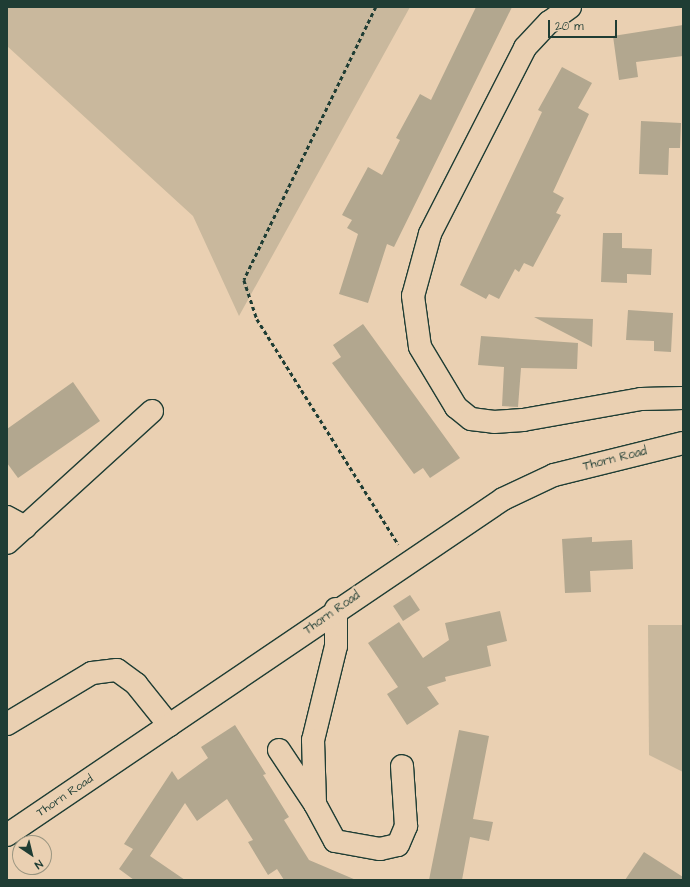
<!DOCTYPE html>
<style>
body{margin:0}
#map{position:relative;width:690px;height:887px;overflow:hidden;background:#ead0b2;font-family:"Architects Daughter",sans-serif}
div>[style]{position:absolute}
.green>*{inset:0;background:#c9b89d}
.building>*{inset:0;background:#b2a78f}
.path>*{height:2.5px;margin-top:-1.25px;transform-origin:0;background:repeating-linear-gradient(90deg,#1f3d34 0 4px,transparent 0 7px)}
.roads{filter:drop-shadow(1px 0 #1f3d34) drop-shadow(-1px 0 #1f3d34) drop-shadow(0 1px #1f3d34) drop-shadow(0 -1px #1f3d34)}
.minor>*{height:22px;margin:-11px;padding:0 11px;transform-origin:11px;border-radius:11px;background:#ead0b2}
span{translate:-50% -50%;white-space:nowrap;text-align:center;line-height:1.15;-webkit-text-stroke:4px #ead0b2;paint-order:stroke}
.street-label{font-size:12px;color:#1f3d34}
.frame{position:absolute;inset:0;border:8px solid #1f3d34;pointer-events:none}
.north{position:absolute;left:12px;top:835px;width:40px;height:40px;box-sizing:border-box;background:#ead0b2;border:1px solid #999580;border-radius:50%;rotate:145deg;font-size:11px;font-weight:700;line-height:16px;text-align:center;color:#1f3d34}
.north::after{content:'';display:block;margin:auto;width:14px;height:18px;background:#1f3d34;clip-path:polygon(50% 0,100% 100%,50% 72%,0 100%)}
.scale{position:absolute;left:548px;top:20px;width:69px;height:18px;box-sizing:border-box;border:2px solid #1f3d34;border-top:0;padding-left:5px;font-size:12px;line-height:14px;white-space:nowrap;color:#1f3d34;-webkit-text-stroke:3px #ead0b2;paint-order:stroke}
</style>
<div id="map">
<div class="green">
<div style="clip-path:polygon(7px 7px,410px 7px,239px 316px,193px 216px,7px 46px)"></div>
<div style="clip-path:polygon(648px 625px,683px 625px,683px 772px,649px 755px)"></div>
</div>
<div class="building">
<div style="clip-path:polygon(476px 7px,512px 7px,394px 247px,387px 244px,368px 303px,339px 294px,358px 234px,347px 228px,352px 220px,342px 215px,368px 167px,382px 175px,400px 140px,396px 138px,420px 94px,431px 100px)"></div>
<div style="clip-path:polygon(683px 25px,683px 56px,636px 62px,638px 77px,619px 80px,613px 36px)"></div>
<div style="clip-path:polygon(562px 67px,592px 83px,578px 108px,589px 114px,553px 192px,564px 198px,556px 213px,561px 215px,533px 267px,524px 263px,519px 272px,515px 269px,499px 299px,489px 294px,486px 299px,460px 285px,542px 112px,538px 110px)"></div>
<div style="clip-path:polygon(641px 121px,681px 123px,680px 148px,669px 148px,668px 175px,639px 174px)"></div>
<div style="clip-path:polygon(603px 233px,622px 233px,622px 248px,652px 249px,651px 275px,627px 274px,627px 283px,601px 282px)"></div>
<div style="clip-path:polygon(628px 310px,673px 313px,671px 352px,654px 351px,654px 341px,626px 340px)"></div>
<div style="clip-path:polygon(534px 317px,593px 319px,592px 347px)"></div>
<div style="clip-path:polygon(363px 324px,460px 458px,430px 478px,423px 468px,414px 474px,332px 363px,341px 357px,333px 345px)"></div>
<div style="clip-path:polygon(481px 336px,578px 343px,577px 369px,521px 368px,518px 407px,502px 406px,504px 367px,478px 365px)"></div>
<div style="clip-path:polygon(73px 382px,100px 421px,18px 478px,7px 463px,7px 429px)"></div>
<div style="clip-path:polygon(592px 537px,592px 542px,632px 540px,633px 569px,590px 571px,591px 592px,565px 593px,562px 539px)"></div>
<div style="clip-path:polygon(410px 595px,420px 610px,403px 621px,393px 606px)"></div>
<div style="clip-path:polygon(500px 611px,507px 641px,487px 646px,491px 666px,445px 677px,446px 681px,427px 687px,439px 704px,407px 725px,387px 694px,398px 687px,368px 643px,399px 622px,423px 658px,449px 640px,445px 623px)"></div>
<div style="clip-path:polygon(235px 725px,266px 774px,263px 775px,289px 817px,284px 820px,309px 860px,356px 880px,284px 880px,277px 869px,268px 875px,248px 842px,253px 840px,227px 799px,197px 821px,185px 803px,150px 856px,185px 880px,134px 880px,119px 869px,133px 849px,124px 844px,172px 771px,178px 780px,208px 758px,201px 747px)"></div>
<div style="clip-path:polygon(459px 730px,489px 736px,473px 819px,493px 822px,489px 841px,470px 837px,462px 880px,429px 880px)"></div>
<div style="clip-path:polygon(644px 852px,683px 877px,683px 880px,625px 880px)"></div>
</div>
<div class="path">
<div style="left:376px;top:7px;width:303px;rotate:115.8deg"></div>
<div style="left:244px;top:280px;width:41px;rotate:71.6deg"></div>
<div style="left:257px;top:319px;width:266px;rotate:57.9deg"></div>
</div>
<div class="roads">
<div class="minor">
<div style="left:570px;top:7px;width:26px;rotate:144deg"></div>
<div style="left:549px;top:22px;width:35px;rotate:133deg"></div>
<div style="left:525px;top:48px;width:209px;rotate:117.1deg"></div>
<div style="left:430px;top:234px;width:64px;rotate:105.3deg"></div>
<div style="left:413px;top:296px;width:51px;rotate:82.2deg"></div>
<div style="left:420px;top:347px;width:70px;rotate:59deg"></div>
<div style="left:456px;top:407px;width:19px;rotate:39deg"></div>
<div style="left:471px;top:419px;width:23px;rotate:7deg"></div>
<div style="left:494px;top:422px;width:29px;rotate:-4deg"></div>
<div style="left:523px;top:420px;width:120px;rotate:-10.1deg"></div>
<div style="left:641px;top:399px;width:42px;rotate:-1.4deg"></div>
<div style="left:7px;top:517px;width:21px;rotate:29deg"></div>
<div style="left:7px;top:543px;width:196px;rotate:-42.3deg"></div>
<div style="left:336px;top:609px;width:37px;rotate:90deg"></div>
<div style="left:336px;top:646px;width:97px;rotate:103.7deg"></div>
<div style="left:313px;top:740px;width:64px;rotate:88.2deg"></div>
<div style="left:315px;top:804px;width:42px;rotate:61.6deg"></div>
<div style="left:335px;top:841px;width:46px;rotate:10.1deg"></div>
<div style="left:380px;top:849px;width:18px;rotate:-13deg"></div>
<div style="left:398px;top:845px;width:21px;rotate:-67deg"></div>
<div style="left:406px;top:826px;width:60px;rotate:-93.8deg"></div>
<div style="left:7px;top:724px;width:99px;rotate:-31deg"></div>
<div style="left:92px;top:673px;width:25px;rotate:-7deg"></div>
<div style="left:117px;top:670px;width:24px;rotate:36deg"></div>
<div style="left:136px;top:684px;width:53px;rotate:51.2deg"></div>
<div style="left:279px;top:750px;width:65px;rotate:56.3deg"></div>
<div style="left:7px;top:835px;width:599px;rotate:-34.11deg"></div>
<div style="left:503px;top:499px;width:56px;rotate:-25.2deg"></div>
<div style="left:554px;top:475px;width:133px;rotate:-13.9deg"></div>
</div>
</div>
<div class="street-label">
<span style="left:615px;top:459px;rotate:-14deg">Thorn Road</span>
<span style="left:332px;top:613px;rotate:-35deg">Thorn Road</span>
<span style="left:65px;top:796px;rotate:-34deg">Thorn Road</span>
</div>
<div class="frame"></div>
<div class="north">N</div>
<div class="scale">20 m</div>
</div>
